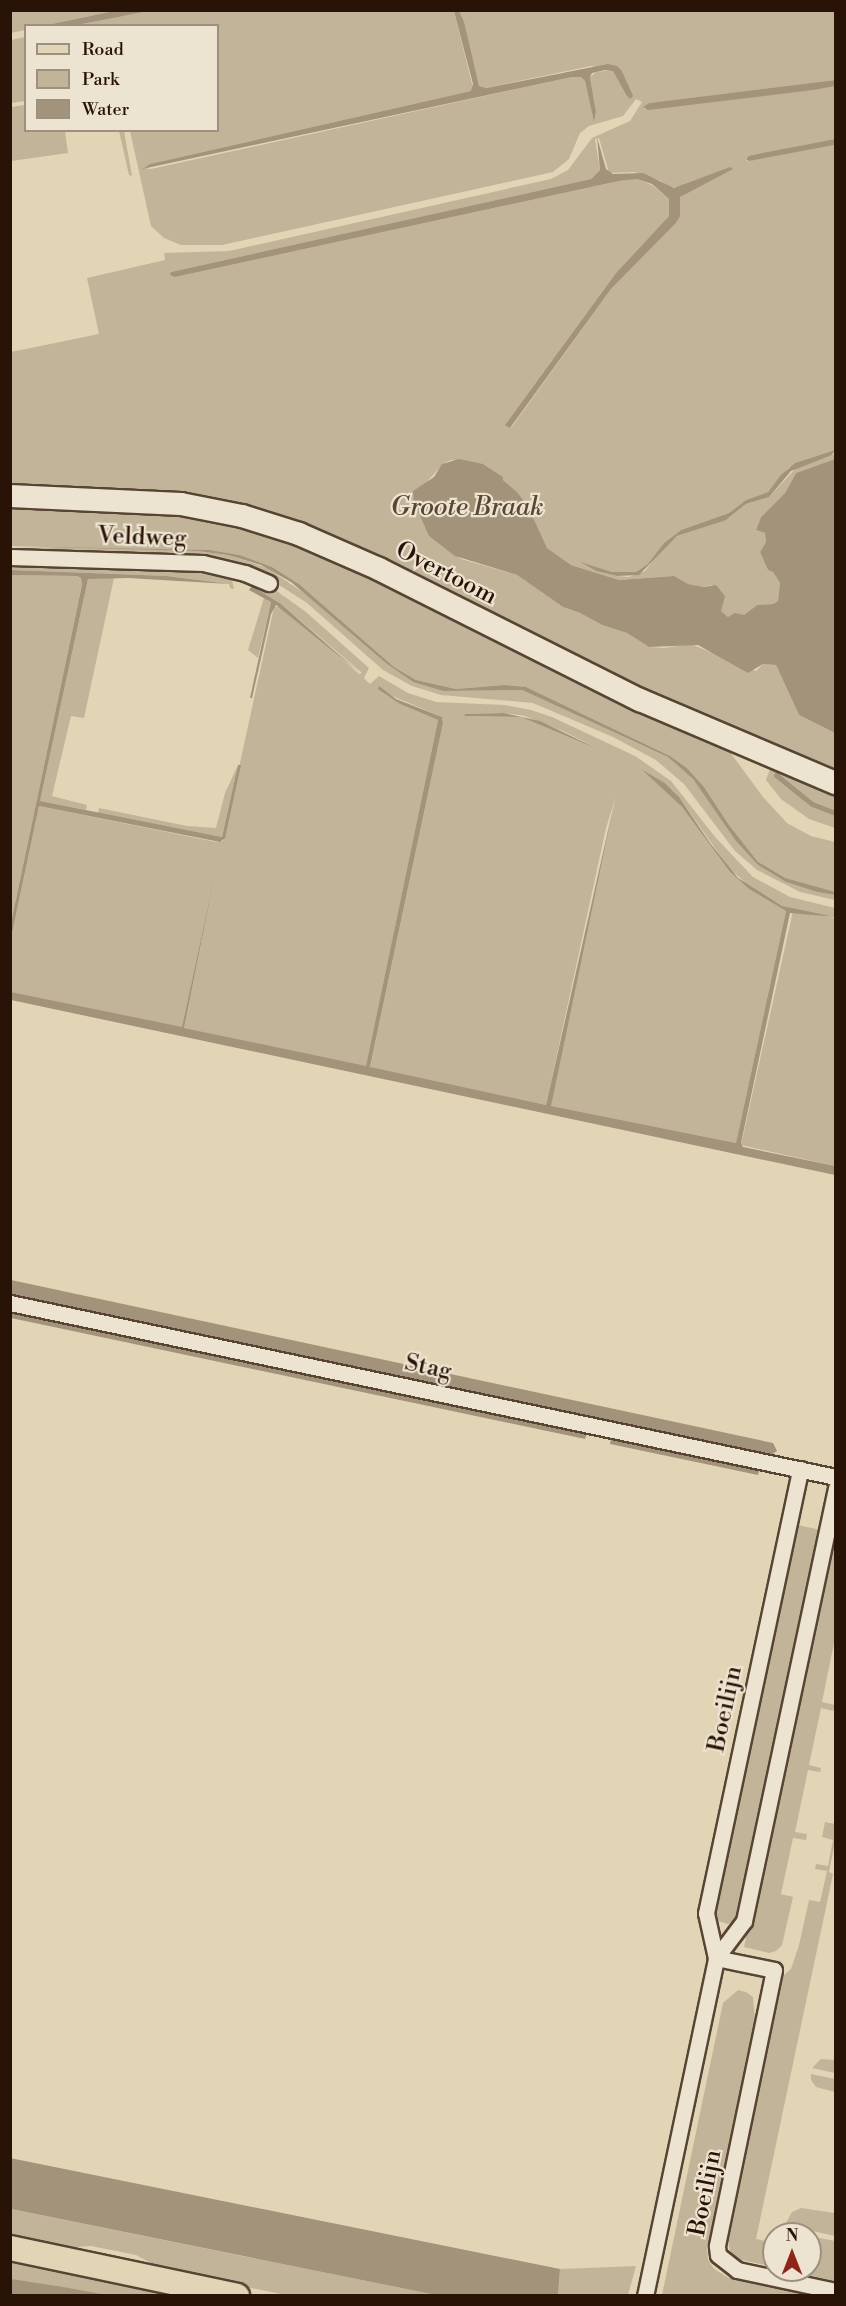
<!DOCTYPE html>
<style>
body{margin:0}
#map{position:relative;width:846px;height:2306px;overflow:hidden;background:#e1d5b6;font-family:"Libre Bodoni",serif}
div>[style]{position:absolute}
.green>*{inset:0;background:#c2b498}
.water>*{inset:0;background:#a2937a}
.stream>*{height:5px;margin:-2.5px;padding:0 2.5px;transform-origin:2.5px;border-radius:2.5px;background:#a2937a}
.roads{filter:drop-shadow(2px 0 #574433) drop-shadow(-2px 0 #574433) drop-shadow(0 2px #574433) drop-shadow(0 -2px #574433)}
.street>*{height:15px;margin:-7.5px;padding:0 7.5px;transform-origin:7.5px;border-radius:7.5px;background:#ece4d0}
.secondary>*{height:22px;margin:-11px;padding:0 11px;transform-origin:11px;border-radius:11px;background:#ece4d0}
.primary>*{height:24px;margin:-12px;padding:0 12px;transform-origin:12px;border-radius:12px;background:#e1d5b6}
span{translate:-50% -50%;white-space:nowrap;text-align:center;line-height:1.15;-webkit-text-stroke:4.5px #ece4d0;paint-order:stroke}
.street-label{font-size:24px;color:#291307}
.water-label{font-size:26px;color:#594635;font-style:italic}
.frame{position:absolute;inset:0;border:12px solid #291307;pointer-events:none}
.legend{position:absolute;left:24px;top:24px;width:195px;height:108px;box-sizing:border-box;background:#ece4d0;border:2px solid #9e9080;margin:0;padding:8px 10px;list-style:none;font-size:18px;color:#291307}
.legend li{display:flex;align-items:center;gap:12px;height:30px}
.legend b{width:30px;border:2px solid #9e9080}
.north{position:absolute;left:762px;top:2222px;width:60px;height:60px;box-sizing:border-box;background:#ece4d0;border:2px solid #9e9080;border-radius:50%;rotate:0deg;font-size:16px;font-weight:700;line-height:24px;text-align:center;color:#291307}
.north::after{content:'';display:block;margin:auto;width:21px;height:27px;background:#8f2418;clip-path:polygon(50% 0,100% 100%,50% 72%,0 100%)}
</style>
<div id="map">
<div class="green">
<div style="clip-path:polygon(evenodd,148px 10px,454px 11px,473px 88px,471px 91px,150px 164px,143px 168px,151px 169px,572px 77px,581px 77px,585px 81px,594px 121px,596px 112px,590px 77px,596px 72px,613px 70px,631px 94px,622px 71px,591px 66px,485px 88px,479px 86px,459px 11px,835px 11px,835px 80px,649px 103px,644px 109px,835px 86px,835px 139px,767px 152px,746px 158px,747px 161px,835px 145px,835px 450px,804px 460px,788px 468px,768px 492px,746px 500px,729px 513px,681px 530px,664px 543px,649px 564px,636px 572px,612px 572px,583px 564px,596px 571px,617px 576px,629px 577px,645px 571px,660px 551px,677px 536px,729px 518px,746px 504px,769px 497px,797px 467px,835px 454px,835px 459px,796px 473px,785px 493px,761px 517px,756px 530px,765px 533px,766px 542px,760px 552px,768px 570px,773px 572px,780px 583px,778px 601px,773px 604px,757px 605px,744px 615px,728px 617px,721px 611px,712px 585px,704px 587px,688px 584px,673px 576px,619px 580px,571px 565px,547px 548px,517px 492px,503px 480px,503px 477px,483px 464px,451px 460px,444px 463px,423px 486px,413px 491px,429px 536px,461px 559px,517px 575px,563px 607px,580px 613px,602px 625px,627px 633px,649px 647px,664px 648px,691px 644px,756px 671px,763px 664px,776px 665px,799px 715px,835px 733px,835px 775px,653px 697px,330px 538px,11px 488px,11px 352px,99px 334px,87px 278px,165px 260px,164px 253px,229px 251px,551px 179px,568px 170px,592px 138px,630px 121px,642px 102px,636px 99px,623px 116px,589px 126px,580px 133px,569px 159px,553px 172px,222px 245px,181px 245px,164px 238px,151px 226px,130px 131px,218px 130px,218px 26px,77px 25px,148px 10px,599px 138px,609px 173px,634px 172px,659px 180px,670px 187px,679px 188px,730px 167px,680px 197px,680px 212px,676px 223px,611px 289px,511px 428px,506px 424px,616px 273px,669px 216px,669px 199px,652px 185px,637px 179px,619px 181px,175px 277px,171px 272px,591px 179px,600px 170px,595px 139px,599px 138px)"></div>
<div style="clip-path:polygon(10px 11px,114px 11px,47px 25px,26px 26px,25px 30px,11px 33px)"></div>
<div style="clip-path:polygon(25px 37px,25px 101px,11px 103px,11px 40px)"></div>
<div style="clip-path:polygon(25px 105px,26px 130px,65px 131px,68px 153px,11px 161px,11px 107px)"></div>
<div style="clip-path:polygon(119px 131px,124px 131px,132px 176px,129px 175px)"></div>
<div style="clip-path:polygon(11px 504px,195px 515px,309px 546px,727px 748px,763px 797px,787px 823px,811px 836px,835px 842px,835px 892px,795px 883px,777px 875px,758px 862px,729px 825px,704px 787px,687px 768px,670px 756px,526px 687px,504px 685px,456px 689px,416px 680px,394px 667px,299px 584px,272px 567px,240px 555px,210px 550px,11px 546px)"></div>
<div style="clip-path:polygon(65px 547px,197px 551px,228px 555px,267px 568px,307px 595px,387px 664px,413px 682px,443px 691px,522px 690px,668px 757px,693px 779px,724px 823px,758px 865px,786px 882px,817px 892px,835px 895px,835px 900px,800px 892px,757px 870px,735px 851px,684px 784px,656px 760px,613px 737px,533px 703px,441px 695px,412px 686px,383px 670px,307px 603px,262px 574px,11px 554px,11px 548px)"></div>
<div style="clip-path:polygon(11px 561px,168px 564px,231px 576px,234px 589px,230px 588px,229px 584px,167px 576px,11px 570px)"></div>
<div style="clip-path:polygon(11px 575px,77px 576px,81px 578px,82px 585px,11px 923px)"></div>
<div style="clip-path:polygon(91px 577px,114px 578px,84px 718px,71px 716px,52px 796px,87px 805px,86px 810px,40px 801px,88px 579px)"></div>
<div style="clip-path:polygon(evenodd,256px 584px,262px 584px,278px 592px,306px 612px,369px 668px,364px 678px,370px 684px,379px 676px,408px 693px,436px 702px,504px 705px,531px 710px,552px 717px,635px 756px,671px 781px,716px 838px,753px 877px,790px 897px,835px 908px,835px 917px,795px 910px,782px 906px,750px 887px,729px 868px,679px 797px,665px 783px,641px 769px,682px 807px,730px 872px,749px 889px,786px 911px,736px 1143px,550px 1106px,616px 796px,606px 828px,546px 1105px,370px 1068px,443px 723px,442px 717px,390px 695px,400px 704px,438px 720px,366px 1067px,184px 1028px,218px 860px,182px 1028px,11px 992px,11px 938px,39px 806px,216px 842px,223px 841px,274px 607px,282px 607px,359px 674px,362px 673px,281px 604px,252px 586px,256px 584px,504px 713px,525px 716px,565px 732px,602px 751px,521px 717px,464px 716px,465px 714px,504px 713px)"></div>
<div style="clip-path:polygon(264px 598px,271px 602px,258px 658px,248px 650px)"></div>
<div style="clip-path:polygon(238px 765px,222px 837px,98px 813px,99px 808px,187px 826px,216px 828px,225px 793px)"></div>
<div style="clip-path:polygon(776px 766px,835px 791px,835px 828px,809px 819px,781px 799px,766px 780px,770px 769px)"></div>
<div style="clip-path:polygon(793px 911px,835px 918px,835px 1166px,741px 1145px)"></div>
<div style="clip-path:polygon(793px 1524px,821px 1530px,739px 1918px,728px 1924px,715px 1920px,711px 1909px)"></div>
<div style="clip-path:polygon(831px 1531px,835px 1532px,835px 1638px,822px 1702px,835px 1705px,833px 1711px,821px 1708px,809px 1765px,821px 1768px,820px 1772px,808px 1770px,795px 1832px,807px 1834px,806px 1840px,793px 1838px,781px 1894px,793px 1897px,782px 1945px,776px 1951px,769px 1953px,744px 1947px)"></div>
<div style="clip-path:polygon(825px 1822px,835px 1824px,835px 1842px,829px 1872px,833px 1874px,756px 2239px,774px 2243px,774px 2267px,737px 2259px,730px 2251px,728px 2241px,781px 1978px,791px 1969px,799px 1945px,809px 1900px,820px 1902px,827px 1871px,815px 1869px,816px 1864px,828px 1866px,833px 1840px,822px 1837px)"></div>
<div style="clip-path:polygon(738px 1990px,746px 1992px,753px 1997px,755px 2020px,707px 2249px,708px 2260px,714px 2269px,729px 2278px,810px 2295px,662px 2295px,723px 2003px)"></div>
<div style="clip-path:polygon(821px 2059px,835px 2060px,835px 2073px,812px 2068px)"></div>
<div style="clip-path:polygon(811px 2074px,835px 2079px,835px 2092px,816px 2087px,811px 2080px)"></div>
<div style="clip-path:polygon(801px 2208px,835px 2213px,835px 2236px,785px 2225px,792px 2212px)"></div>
<div style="clip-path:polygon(10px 2209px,436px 2295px,286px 2295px,166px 2271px,136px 2255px,91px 2246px,63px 2248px,11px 2238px)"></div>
<div style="clip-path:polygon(810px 2236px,835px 2241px,835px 2281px,786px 2270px,810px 2270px)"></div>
<div style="clip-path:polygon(11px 2258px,190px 2295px,107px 2295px,17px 2281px,11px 2279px)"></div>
<div style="clip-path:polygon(636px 2266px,628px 2295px,558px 2296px,560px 2269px)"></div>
</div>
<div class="water">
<div style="clip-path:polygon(114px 11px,148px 11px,77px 25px,47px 25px)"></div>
<div style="clip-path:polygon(454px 11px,459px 11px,464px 22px,479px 86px,486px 88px,608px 64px,617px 66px,622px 71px,633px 96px,630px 99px,627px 96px,613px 71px,605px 70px,592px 73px,590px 77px,596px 112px,594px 122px,585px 81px,581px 77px,572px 77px,142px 169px,150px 164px,471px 91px,473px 84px)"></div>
<div style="clip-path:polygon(835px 80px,835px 86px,813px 90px,648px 110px,643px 107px,649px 103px)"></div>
<div style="clip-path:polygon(597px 137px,606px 169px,613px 174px,643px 173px,674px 188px,730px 167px,733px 169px,680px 197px,680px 216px,676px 223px,611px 289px,510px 428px,505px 425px,616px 273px,669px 216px,669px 199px,652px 184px,637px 179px,619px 181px,175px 277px,170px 275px,171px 272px,189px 268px,591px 179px,600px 170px)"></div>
<div style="clip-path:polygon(835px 139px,835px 145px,749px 161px,746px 159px,749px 156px,767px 152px)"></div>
<div style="clip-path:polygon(835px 450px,832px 455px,791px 471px,769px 497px,746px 504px,726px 520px,677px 536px,639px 575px,617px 576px,596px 571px,580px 562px,612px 572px,636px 572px,648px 564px,664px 543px,681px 530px,729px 513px,746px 500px,768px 492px,781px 475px,795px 463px)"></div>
<div style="clip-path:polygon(459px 459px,483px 464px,503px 477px,503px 480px,517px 492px,528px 507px,547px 548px,571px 565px,619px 580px,674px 576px,688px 584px,704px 587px,716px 585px,725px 596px,721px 611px,728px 617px,735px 613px,744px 615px,757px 605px,773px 604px,778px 601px,780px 583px,773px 572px,768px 570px,760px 552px,766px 542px,765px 533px,756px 530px,761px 517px,785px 493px,796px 473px,835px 459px,835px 733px,799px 715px,776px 665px,763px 664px,748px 673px,698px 645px,649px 647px,627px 633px,602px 625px,580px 613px,563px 607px,517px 575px,455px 556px,429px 536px,414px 502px,413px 491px,434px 477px,442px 464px)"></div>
<div style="clip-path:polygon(10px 546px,210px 550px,240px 555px,272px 567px,299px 584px,394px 667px,416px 680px,456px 689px,504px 685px,526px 687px,670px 756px,687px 768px,704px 787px,729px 825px,758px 862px,785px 878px,835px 892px,835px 895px,817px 892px,786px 882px,758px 865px,736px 841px,693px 779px,668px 757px,522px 690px,443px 691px,413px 682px,387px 664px,291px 582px,261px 565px,228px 555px,197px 551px)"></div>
<div style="clip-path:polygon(11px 570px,167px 576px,229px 584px,128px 578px,88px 579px,40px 801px,222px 837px,238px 765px,241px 765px,225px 838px,220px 842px,39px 806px,11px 938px,11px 923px,82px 585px,81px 578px,77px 576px,11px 575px)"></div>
<div style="clip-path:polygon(252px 586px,281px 604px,361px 674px,276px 605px,271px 614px,252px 698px,250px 698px,271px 602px,249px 590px)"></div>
<div style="clip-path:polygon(379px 686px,396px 699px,442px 717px,443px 723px,370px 1067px,546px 1105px,616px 795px,551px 1106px,736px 1143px,786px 911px,749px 889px,730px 872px,682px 807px,641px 769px,665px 783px,679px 797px,710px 843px,738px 878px,782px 906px,835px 917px,790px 913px,741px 1143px,743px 1147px,835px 1166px,835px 1175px,11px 1000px,11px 992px,182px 1027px,218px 860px,184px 1028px,366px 1066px,438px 720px,400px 704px,378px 689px)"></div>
<div style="clip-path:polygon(504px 713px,540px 721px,602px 751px,521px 717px,464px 716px,465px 714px)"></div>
<div style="clip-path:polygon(11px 1280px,773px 1443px,777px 1451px,771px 1455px,11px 1298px)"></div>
<div style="clip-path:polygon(11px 1309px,587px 1433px,585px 1439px,11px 1318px)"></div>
<div style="clip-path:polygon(611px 1439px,759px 1471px,758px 1475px,610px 1444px)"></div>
<div style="clip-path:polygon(10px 2158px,560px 2269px,558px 2295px,436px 2295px,11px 2209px)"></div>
<div style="clip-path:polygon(11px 2279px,63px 2287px,107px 2295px,11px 2295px)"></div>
</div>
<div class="stream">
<div style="left:776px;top:775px;width:46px;rotate:38.9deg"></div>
<div style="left:812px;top:804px;width:26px;rotate:21deg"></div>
</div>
<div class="roads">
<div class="street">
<div style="left:10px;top:557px;width:193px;rotate:1.8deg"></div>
<div style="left:203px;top:563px;width:43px;rotate:13.4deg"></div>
<div style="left:245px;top:573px;width:26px;rotate:23deg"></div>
<div style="left:10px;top:1303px;width:844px;rotate:11.9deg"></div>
<div style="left:716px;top:1958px;width:46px;rotate:-102.5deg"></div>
<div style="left:706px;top:1913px;width:454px;rotate:-78deg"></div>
<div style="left:716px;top:1958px;width:59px;rotate:11.7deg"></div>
<div style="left:774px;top:1970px;width:282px;rotate:101.7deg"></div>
<div style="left:717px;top:2246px;width:9px;rotate:84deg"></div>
<div style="left:718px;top:2255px;width:24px;rotate:38deg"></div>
<div style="left:737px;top:2270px;width:101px;rotate:12deg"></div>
<div style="left:645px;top:2296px;width:345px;rotate:-78.1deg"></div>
<div style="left:716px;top:1958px;width:46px;rotate:-52.9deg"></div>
<div style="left:744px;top:1921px;width:443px;rotate:-78deg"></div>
</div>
<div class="secondary">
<div style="left:10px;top:496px;width:171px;rotate:2.7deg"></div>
<div style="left:181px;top:504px;width:62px;rotate:11.1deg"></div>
<div style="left:242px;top:516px;width:60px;rotate:17.5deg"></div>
<div style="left:299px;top:534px;width:87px;rotate:23.6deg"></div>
<div style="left:379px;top:569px;width:292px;rotate:26.7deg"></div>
<div style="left:640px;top:700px;width:213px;rotate:23deg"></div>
</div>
<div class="primary">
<div style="left:10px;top:2248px;width:232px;rotate:11.9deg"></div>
</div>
</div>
<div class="street-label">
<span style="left:142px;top:538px;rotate:2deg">Veldweg</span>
<span style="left:446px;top:574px;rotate:27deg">Overtoom</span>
<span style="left:428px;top:1368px;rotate:12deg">Stag</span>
<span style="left:726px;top:1709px;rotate:-78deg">Boeilijn</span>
<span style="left:706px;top:2193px;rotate:-79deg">Boeilijn</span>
</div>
<div class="water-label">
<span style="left:467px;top:508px">Groote Braak</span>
</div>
<div class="frame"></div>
<ul class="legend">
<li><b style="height:8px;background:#e1d5b6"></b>Road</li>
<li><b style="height:16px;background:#c2b498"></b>Park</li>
<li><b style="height:16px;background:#a2937a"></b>Water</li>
</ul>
<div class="north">N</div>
</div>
